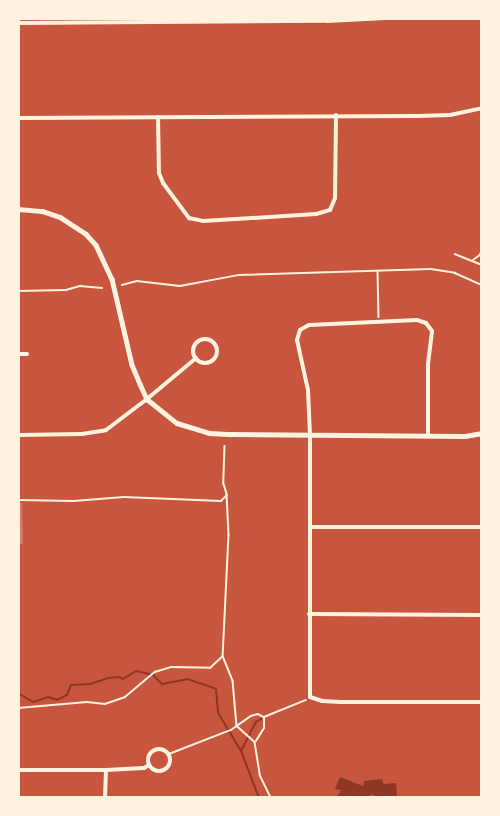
<!DOCTYPE html>
<style>
body{margin:0}
#map{position:relative;width:500px;height:816px;overflow:hidden;background:#c8553d;font-family:Figtree,sans-serif}
div>[style]{position:absolute}
.water>*{inset:0;background:#8f3625}
.stream>*{height:2px;margin:-1px;padding:0 1px;transform-origin:1px;border-radius:1px;background:#8f3625}
.building>*{inset:0;background:#d67c66}
.path>*{height:1.5px;margin:-0.75px;padding:0 0.75px;transform-origin:0.75px;border-radius:0.75px;background:#fff3e0}
.minor>*{height:4px;margin:-2px;padding:0 2px;transform-origin:2px;border-radius:2px;background:#fff3e0}
.minor>.ring{margin:-2px;padding:0;box-sizing:content-box;background:none;border:4px solid #fff3e0;border-radius:50%}
.tertiary>*{height:4.5px;margin:-2.25px;padding:0 2.25px;transform-origin:2.25px;border-radius:2.25px;background:#fff3e0}
span{translate:-50% -50%;white-space:nowrap;text-align:center;line-height:1.15;-webkit-text-stroke:6px #fff3e0;paint-order:stroke}
.frame{position:absolute;inset:0;border:20px solid #fff3e0;pointer-events:none}
</style>
<div id="map">
<div class="water">
<div style="clip-path:polygon(340px 777px,363px 786px,364px 781px,382px 779px,383px 784px,396px 783px,397px 798px,375px 798px,373px 794px,365px 798px,336px 798px,341px 790px,335px 789px)"></div>
</div>
<div class="stream">
<div style="left:18px;top:693px;width:17px;rotate:31deg"></div>
<div style="left:33px;top:702px;width:16px;rotate:-18deg"></div>
<div style="left:48px;top:697px;width:9px;rotate:18deg"></div>
<div style="left:57px;top:700px;width:11px;rotate:-27deg"></div>
<div style="left:67px;top:695px;width:11px;rotate:-68deg"></div>
<div style="left:71px;top:685px;width:19px;rotate:-3deg"></div>
<div style="left:90px;top:684px;width:19px;rotate:-18deg"></div>
<div style="left:108px;top:678px;width:11px;rotate:-5deg"></div>
<div style="left:119px;top:677px;width:4px;rotate:27deg"></div>
<div style="left:123px;top:679px;width:15px;rotate:-32deg"></div>
<div style="left:136px;top:671px;width:17px;rotate:13deg"></div>
<div style="left:153px;top:675px;width:13px;rotate:45deg"></div>
<div style="left:162px;top:684px;width:25px;rotate:-11deg"></div>
<div style="left:187px;top:679px;width:25px;rotate:18deg"></div>
<div style="left:211px;top:687px;width:5px;rotate:22deg"></div>
<div style="left:216px;top:689px;width:24px;rotate:85deg"></div>
<div style="left:218px;top:713px;width:44px;rotate:58.8deg"></div>
<div style="left:241px;top:751px;width:50px;rotate:69deg"></div>
<div style="left:241px;top:751px;width:33px;rotate:-63deg"></div>
<div style="left:256px;top:722px;width:6px;rotate:-31deg"></div>
</div>
<div class="building">
<div style="clip-path:polygon(18px 503px,22px 503px,23px 544px,18px 544px)"></div>
</div>
<div class="path">
<div style="left:455px;top:254px;width:29px;rotate:22deg"></div>
<div style="left:473px;top:260px;width:9px;rotate:-36deg"></div>
<div style="left:480px;top:255px;width:6px;rotate:-72deg"></div>
<div style="left:378px;top:271px;width:46px;rotate:88.8deg"></div>
<div style="left:122px;top:285px;width:16px;rotate:-15deg"></div>
<div style="left:137px;top:281px;width:43px;rotate:6.6deg"></div>
<div style="left:180px;top:286px;width:60px;rotate:-10.6deg"></div>
<div style="left:239px;top:275px;width:192px;rotate:-1.8deg"></div>
<div style="left:431px;top:269px;width:24px;rotate:9deg"></div>
<div style="left:455px;top:273px;width:30px;rotate:24deg"></div>
<div style="left:18px;top:291px;width:48px;rotate:-1.2deg"></div>
<div style="left:66px;top:290px;width:15px;rotate:-16deg"></div>
<div style="left:80px;top:286px;width:22px;rotate:5deg"></div>
<div style="left:225px;top:446px;width:38px;rotate:92deg"></div>
<div style="left:224px;top:484px;width:10px;rotate:73deg"></div>
<div style="left:227px;top:494px;width:41px;rotate:87.2deg"></div>
<div style="left:229px;top:535px;width:121px;rotate:92.8deg"></div>
<div style="left:223px;top:656px;width:27px;rotate:68deg"></div>
<div style="left:233px;top:681px;width:45px;rotate:84.9deg"></div>
<div style="left:237px;top:726px;width:24px;rotate:42deg"></div>
<div style="left:255px;top:742px;width:33px;rotate:81deg"></div>
<div style="left:260px;top:775px;width:25px;rotate:64deg"></div>
<div style="left:18px;top:500px;width:56px;rotate:1deg"></div>
<div style="left:74px;top:501px;width:50px;rotate:-4.6deg"></div>
<div style="left:124px;top:497px;width:97px;rotate:2.4deg"></div>
<div style="left:221px;top:501px;width:8px;rotate:-45deg"></div>
<div style="left:18px;top:708px;width:69px;rotate:-5deg"></div>
<div style="left:87px;top:702px;width:18px;rotate:6deg"></div>
<div style="left:105px;top:704px;width:21px;rotate:-19deg"></div>
<div style="left:125px;top:697px;width:39px;rotate:-40deg"></div>
<div style="left:155px;top:672px;width:17px;rotate:-17deg"></div>
<div style="left:171px;top:667px;width:39px;rotate:1deg"></div>
<div style="left:210px;top:668px;width:16px;rotate:-43deg"></div>
<div style="left:256px;top:741px;width:15px;rotate:-58deg"></div>
<div style="left:264px;top:728px;width:10px;rotate:-90deg"></div>
<div style="left:169px;top:754px;width:66px;rotate:-21.2deg"></div>
<div style="left:231px;top:730px;width:24px;rotate:-35deg"></div>
<div style="left:251px;top:716px;width:7px;rotate:-16deg"></div>
<div style="left:258px;top:714px;width:7px;rotate:27deg"></div>
<div style="left:264px;top:717px;width:45px;rotate:-22deg"></div>
</div>
<div class="minor">
<div style="left:18px;top:23px;width:309px;rotate:-0.4deg"></div>
<div style="left:327px;top:21px;width:59px;rotate:-2.9deg"></div>
<div style="left:158px;top:117px;width:56px;rotate:89deg"></div>
<div style="left:159px;top:173px;width:11px;rotate:68deg"></div>
<div style="left:163px;top:183px;width:44px;rotate:53.4deg"></div>
<div style="left:189px;top:218px;width:14px;rotate:12deg"></div>
<div style="left:203px;top:221px;width:113px;rotate:-3.5deg"></div>
<div style="left:316px;top:214px;width:15px;rotate:-16deg"></div>
<div style="left:330px;top:210px;width:13px;rotate:-67deg"></div>
<div style="left:335px;top:198px;width:83px;rotate:-89.3deg"></div>
<div style="left:18px;top:118px;width:400px;rotate:-0.3deg"></div>
<div style="left:418px;top:116px;width:32px;rotate:-2deg"></div>
<div style="left:450px;top:115px;width:33px;rotate:-12deg"></div>
<div class="ring" style="left:193px;top:339px;width:20px;height:20px"></div>
<div style="left:18px;top:354px;width:9px"></div>
<div style="left:18px;top:435px;width:64px;rotate:-0.9deg"></div>
<div style="left:82px;top:434px;width:24px;rotate:-9deg"></div>
<div style="left:106px;top:430px;width:51px;rotate:-37.1deg"></div>
<div style="left:147px;top:399px;width:64px;rotate:-39.9deg"></div>
<div style="left:428px;top:435px;width:71px;rotate:-90deg"></div>
<div style="left:428px;top:364px;width:33px;rotate:-83deg"></div>
<div style="left:432px;top:331px;width:10px;rotate:-127deg"></div>
<div style="left:426px;top:323px;width:9px;rotate:-162deg"></div>
<div style="left:417px;top:320px;width:108px;rotate:177.3deg"></div>
<div style="left:309px;top:325px;width:10px;rotate:151deg"></div>
<div style="left:300px;top:330px;width:10px;rotate:107deg"></div>
<div style="left:297px;top:340px;width:51px;rotate:77.6deg"></div>
<div style="left:308px;top:390px;width:45px;rotate:87.5deg"></div>
<div style="left:310px;top:435px;width:262px;rotate:90deg"></div>
<div style="left:310px;top:697px;width:13px;rotate:18deg"></div>
<div style="left:322px;top:701px;width:19px;rotate:3deg"></div>
<div style="left:341px;top:702px;width:141px"></div>
<div style="left:310px;top:527px;width:172px"></div>
<div style="left:309px;top:614px;width:173px;rotate:0.3deg"></div>
<div class="ring" style="left:148px;top:749px;width:18px;height:18px"></div>
<div style="left:18px;top:770px;width:88px"></div>
<div style="left:106px;top:770px;width:38px;rotate:-3deg"></div>
<div style="left:144px;top:768px;width:6px;rotate:-31deg"></div>
<div style="left:105px;top:798px;width:28px;rotate:-88deg"></div>
</div>
<div class="tertiary">
<div style="left:18px;top:209px;width:24px;rotate:5deg"></div>
<div style="left:42px;top:211px;width:19px;rotate:18deg"></div>
<div style="left:60px;top:217px;width:31px;rotate:33deg"></div>
<div style="left:86px;top:234px;width:15px;rotate:48deg"></div>
<div style="left:96px;top:245px;width:38px;rotate:65deg"></div>
<div style="left:112px;top:279px;width:88px;rotate:76.9deg"></div>
<div style="left:132px;top:365px;width:21px;rotate:67deg"></div>
<div style="left:140px;top:384px;width:17px;rotate:65deg"></div>
<div style="left:147px;top:399px;width:38px;rotate:39deg"></div>
<div style="left:177px;top:423px;width:34px;rotate:17deg"></div>
<div style="left:209px;top:433px;width:22px;rotate:3deg"></div>
<div style="left:231px;top:434px;width:234px;rotate:0.5deg"></div>
<div style="left:465px;top:436px;width:17px;rotate:-10deg"></div>
</div>
<div class="frame"></div>
</div>
